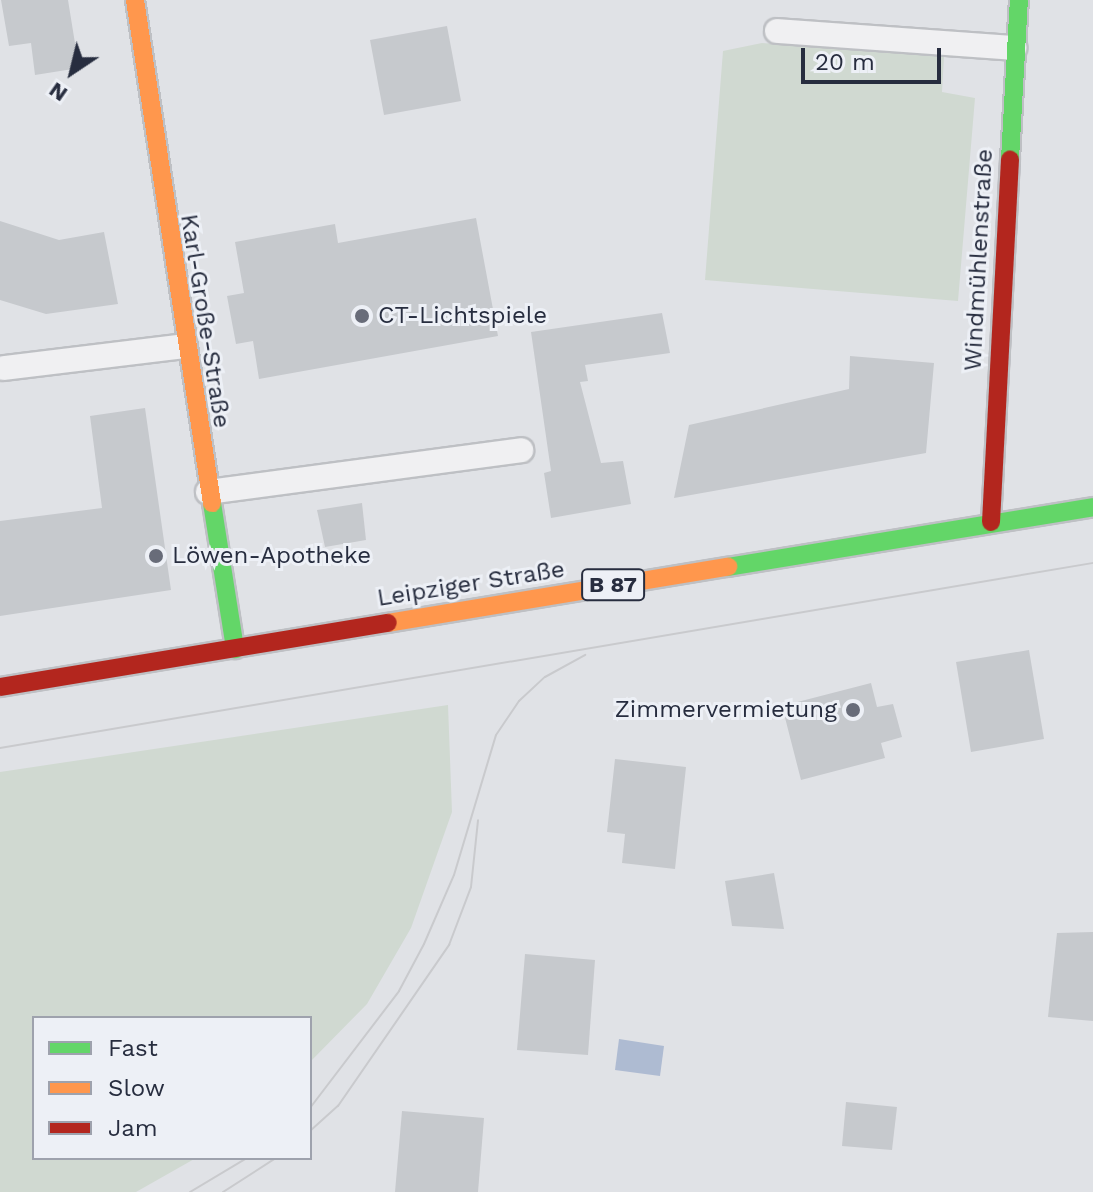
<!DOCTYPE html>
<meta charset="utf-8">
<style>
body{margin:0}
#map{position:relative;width:1093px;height:1192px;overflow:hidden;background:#e0e2e6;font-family:"Work Sans",sans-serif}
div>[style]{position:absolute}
.green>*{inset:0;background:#d0d9d1}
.water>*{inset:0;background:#aebbd2}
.building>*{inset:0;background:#c6c9cd}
.roads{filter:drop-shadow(2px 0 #bec0c4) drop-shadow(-2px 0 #bec0c4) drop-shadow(0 2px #bec0c4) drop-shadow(0 -2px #bec0c4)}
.lane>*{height:24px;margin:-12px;padding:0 12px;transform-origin:12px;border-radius:12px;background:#f0f0f2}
.fast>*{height:18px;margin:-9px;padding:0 9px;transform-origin:9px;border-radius:9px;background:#63d668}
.slow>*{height:18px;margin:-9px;padding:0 9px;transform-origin:9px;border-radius:9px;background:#ff974d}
.jam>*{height:18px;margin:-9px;padding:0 9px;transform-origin:9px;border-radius:9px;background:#b3261e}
.tram>*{height:2px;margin:-1px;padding:0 1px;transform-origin:1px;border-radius:1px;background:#c9cacd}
.dots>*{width:22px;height:22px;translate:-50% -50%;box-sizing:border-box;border:4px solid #edf0f6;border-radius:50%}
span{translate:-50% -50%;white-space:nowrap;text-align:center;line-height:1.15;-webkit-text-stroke:6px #edf0f6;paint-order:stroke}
.shield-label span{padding:2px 6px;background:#edf0f6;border:2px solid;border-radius:6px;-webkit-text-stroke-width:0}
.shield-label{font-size:22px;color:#272d3f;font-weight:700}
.street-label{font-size:24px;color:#272d3f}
.poi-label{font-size:24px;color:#272d3f}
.left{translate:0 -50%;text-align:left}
.right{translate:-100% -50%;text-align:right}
.legend{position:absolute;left:32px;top:1016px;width:280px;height:144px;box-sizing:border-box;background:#edf0f6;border:2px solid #9ea2ad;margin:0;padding:10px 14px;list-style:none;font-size:24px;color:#272d3f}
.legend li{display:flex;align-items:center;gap:16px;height:40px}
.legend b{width:40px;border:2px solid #9ea2ad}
.north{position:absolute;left:32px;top:32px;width:80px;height:80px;-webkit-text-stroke:6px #edf0f6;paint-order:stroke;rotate:215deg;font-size:22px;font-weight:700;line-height:32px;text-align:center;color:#272d3f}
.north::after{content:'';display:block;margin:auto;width:28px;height:36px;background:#272d3f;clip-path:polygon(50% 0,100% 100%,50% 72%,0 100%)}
.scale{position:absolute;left:801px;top:48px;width:140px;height:36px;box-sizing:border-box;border:4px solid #272d3f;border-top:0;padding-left:10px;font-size:24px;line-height:28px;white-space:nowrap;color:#272d3f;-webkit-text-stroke:6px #edf0f6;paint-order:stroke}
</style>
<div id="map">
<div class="green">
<div style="clip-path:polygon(762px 43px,944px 56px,942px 92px,975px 98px,958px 301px,705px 280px,723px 51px)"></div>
<div style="clip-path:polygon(448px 705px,452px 812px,411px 928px,367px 1004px,310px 1062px,310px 1018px,34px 1018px,34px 1158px,196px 1158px,136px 1192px,0 1192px,0 772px)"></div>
</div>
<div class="water">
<div style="clip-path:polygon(619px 1039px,664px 1046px,660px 1076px,615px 1070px)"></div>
</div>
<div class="building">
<div style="clip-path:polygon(1px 0,68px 0,79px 68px,35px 75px,31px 43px,9px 46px)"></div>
<div style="clip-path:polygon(447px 26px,461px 101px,384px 115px,370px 40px)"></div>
<div style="clip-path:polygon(476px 218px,498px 336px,259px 379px,253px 341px,236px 344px,227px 296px,244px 293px,235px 242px,335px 224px,338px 243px)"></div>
<div style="clip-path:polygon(0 221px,59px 240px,104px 232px,118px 304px,46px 314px,0 300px)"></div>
<div style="clip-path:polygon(662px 313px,670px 353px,585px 365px,588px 381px,580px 382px,601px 463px,623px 461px,631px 504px,551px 518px,544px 473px,551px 471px,531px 332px)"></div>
<div style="clip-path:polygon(850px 356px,934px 363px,926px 453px,674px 498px,689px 425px,849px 389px)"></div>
<div style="clip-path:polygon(145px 408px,171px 590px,0 616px,0 521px,102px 508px,90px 416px)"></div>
<div style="clip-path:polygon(362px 503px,366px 540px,325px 547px,317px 510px)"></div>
<div style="clip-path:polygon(1029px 650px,1044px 739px,971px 752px,956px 662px)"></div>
<div style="clip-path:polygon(871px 683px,877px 707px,893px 704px,902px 737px,881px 743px,885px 758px,801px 780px,782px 706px)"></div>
<div style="clip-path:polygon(615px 759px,686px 767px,675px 869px,622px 863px,625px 834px,607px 832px)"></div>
<div style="clip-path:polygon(774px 873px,784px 929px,732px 926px,725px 881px)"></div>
<div style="clip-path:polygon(1093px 932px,1093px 1021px,1048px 1017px,1057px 933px)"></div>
<div style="clip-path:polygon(525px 954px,595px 960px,588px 1055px,517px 1050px)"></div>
<div style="clip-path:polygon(846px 1102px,897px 1107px,892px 1150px,842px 1146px)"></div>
<div style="clip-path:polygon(402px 1111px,484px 1118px,478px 1192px,395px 1192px)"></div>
</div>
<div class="roads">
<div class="lane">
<div style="left:777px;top:31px;width:238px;rotate:4.1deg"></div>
<div style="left:4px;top:368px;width:182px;rotate:-6.9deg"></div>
<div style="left:208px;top:492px;width:316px;rotate:-7.6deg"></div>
</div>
<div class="fast">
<div style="left:1010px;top:159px;width:159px;rotate:-86.8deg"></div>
<div style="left:212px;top:503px;width:148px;rotate:81deg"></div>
<div style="left:728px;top:567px;width:370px;rotate:-9.3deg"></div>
</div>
<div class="slow">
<div style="left:135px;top:0;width:509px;rotate:81.3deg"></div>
<div style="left:388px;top:623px;width:345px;rotate:-9.4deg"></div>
</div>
<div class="jam">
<div style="left:991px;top:522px;width:363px;rotate:-87deg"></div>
<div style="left:0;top:687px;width:393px;rotate:-9.4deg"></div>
</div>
</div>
<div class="tram">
<div style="left:0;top:748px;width:1109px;rotate:-9.61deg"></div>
<div style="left:310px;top:1108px;width:147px;rotate:-52.7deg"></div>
<div style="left:399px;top:991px;width:53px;rotate:-62deg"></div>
<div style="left:424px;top:944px;width:75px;rotate:-66.5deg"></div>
<div style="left:454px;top:875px;width:146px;rotate:-73.3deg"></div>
<div style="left:496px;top:735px;width:41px;rotate:-55.9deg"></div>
<div style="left:519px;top:701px;width:35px;rotate:-43deg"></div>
<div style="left:545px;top:677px;width:46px;rotate:-28.8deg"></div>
<div style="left:310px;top:1131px;width:38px;rotate:-42deg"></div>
<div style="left:338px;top:1106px;width:196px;rotate:-55.4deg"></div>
<div style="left:449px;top:945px;width:62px;rotate:-69.2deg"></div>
<div style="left:471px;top:887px;width:67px;rotate:-84deg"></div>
<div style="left:190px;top:1192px;width:66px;rotate:-30.8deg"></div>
<div style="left:223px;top:1192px;width:63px;rotate:-32.7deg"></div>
</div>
<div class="dots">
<div style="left:362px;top:316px;background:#686c79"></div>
<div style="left:156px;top:556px;background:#686c79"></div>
<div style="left:853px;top:710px;background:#686c79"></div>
</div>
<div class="shield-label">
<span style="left:613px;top:585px">B 87</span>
</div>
<div class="street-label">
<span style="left:979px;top:260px;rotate:-87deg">Windmühlenstraße</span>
<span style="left:205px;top:321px;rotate:81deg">Karl-Große-Straße</span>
<span style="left:471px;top:584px;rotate:-9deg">Leipziger Straße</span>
</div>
<div class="poi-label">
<span class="left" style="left:378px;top:316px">CT-Lichtspiele</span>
<span class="left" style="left:172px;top:556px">Löwen-Apotheke</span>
<span class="right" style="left:837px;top:710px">Zimmervermietung</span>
</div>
<ul class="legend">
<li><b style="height:10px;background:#63d668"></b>Fast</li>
<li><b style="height:10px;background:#ff974d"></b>Slow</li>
<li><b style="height:10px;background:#b3261e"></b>Jam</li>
</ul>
<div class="north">N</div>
<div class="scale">20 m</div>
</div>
